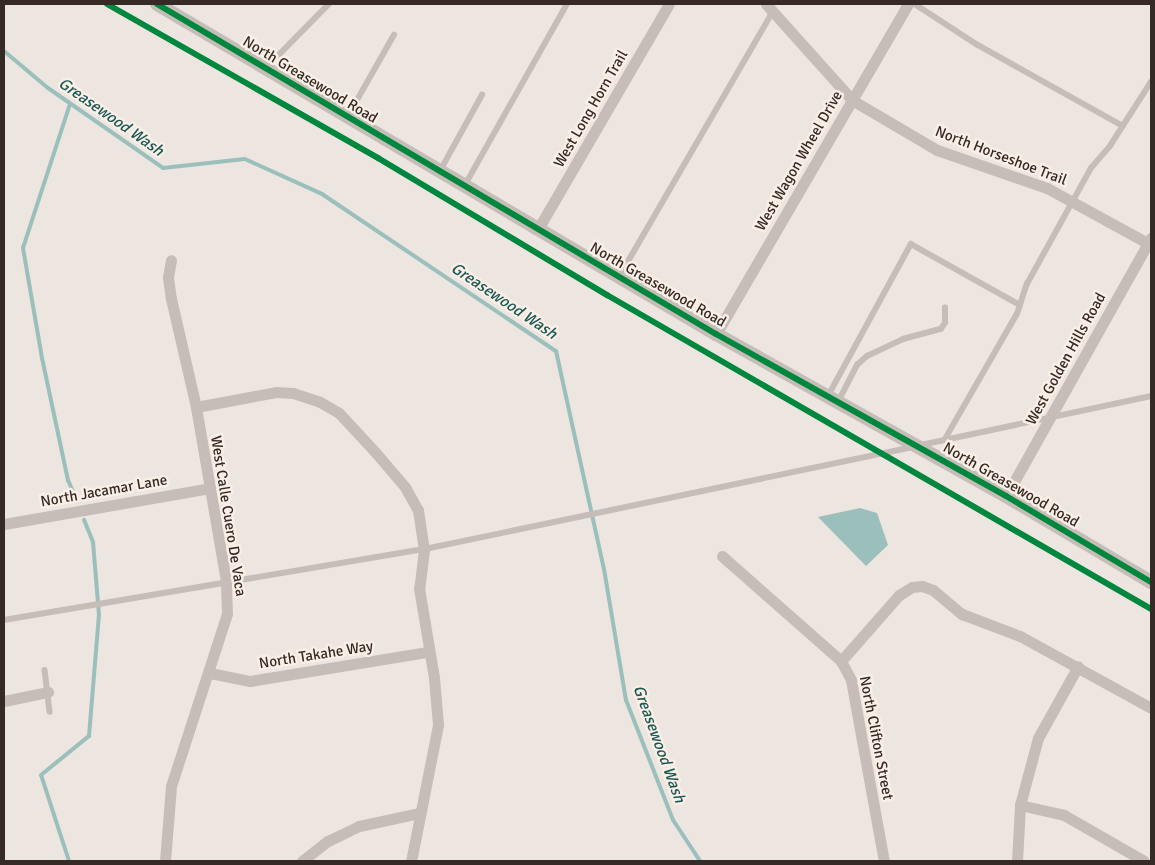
<!DOCTYPE html>
<style>
body{margin:0}
#map{position:relative;width:1155px;height:865px;overflow:hidden;background:#ece5e0;font-family:Signika,sans-serif}
div>[style]{position:absolute}
.water>*{inset:0;background:#9bc0bc}
.stream>*{height:4px;margin:-2px;padding:0 2px;transform-origin:2px;border-radius:2px;background:#9bc0bc}
.service>*{height:5.5px;margin:-2.75px;padding:0 2.75px;transform-origin:2.75px;border-radius:2.75px;background:#c6bdb8}
.minor>*{height:11px;margin:-5.5px;padding:0 5.5px;transform-origin:5.5px;border-radius:5.5px;background:#c6bdb8}
.tertiary>*{height:14px;margin:-7px;padding:0 7px;transform-origin:7px;border-radius:7px;background:#c6bdb8}
.cycleway>*{height:6px;margin:-3px;padding:0 3px;transform-origin:3px;border-radius:3px;background:#00873e}
span{translate:-50% -50%;white-space:nowrap;text-align:center;line-height:1.15;-webkit-text-stroke:5px #faefe6;paint-order:stroke}
.street-label{font-size:15px;color:#362a27}
.water-label{font-size:16px;color:#1b5956;font-style:italic}
.frame{position:absolute;inset:0;border:5px solid #362a27;pointer-events:none}
</style>
<div id="map">
<div class="water">
<div style="clip-path:polygon(860px 508px,877px 513px,888px 545px,866px 566px,818px 517px)"></div>
</div>
<div class="stream">
<div style="left:4px;top:51px;width:57px;rotate:40.1deg"></div>
<div style="left:48px;top:88px;width:140px;rotate:34.8deg"></div>
<div style="left:163px;top:168px;width:82px;rotate:-6.3deg"></div>
<div style="left:245px;top:159px;width:85px;rotate:24.4deg"></div>
<div style="left:322px;top:194px;width:282px;rotate:33.9deg"></div>
<div style="left:556px;top:351px;width:223px;rotate:77.6deg"></div>
<div style="left:604px;top:569px;width:133px;rotate:80.5deg"></div>
<div style="left:626px;top:700px;width:129px;rotate:68.6deg"></div>
<div style="left:673px;top:820px;width:49px;rotate:56.6deg"></div>
<div style="left:70px;top:104px;width:151px;rotate:108.1deg"></div>
<div style="left:23px;top:248px;width:112px;rotate:80.2deg"></div>
<div style="left:42px;top:358px;width:125px;rotate:78deg"></div>
<div style="left:68px;top:480px;width:23px;rotate:67deg"></div>
<div style="left:69px;top:861px;width:90px;rotate:-108deg"></div>
<div style="left:41px;top:775px;width:62px;rotate:-39.1deg"></div>
<div style="left:89px;top:736px;width:121px;rotate:-85.3deg"></div>
<div style="left:99px;top:615px;width:73px;rotate:-94.7deg"></div>
<div style="left:93px;top:542px;width:24px;rotate:-112deg"></div>
</div>
<div class="service">
<div style="left:915px;top:4px;width:75px;rotate:33.1deg"></div>
<div style="left:978px;top:45px;width:166px;rotate:29.2deg"></div>
<div style="left:266px;top:68px;width:90px;rotate:-45.5deg"></div>
<div style="left:348px;top:116px;width:93px;rotate:-60.4deg"></div>
<div style="left:440px;top:171px;width:87px;rotate:-61.1deg"></div>
<div style="left:465px;top:185px;width:208px;rotate:-60.6deg"></div>
<div style="left:619px;top:277px;width:307px;rotate:-59.9deg"></div>
<div style="left:828px;top:396px;width:173px;rotate:-61.4deg"></div>
<div style="left:911px;top:244px;width:125px;rotate:29.2deg"></div>
<div style="left:838px;top:402px;width:42px;rotate:-62.8deg"></div>
<div style="left:857px;top:365px;width:13px;rotate:-42deg"></div>
<div style="left:867px;top:356px;width:40px;rotate:-25deg"></div>
<div style="left:903px;top:339px;width:39px;rotate:-15deg"></div>
<div style="left:941px;top:329px;width:7px;rotate:-56deg"></div>
<div style="left:945px;top:323px;width:15px;rotate:-90deg"></div>
<div style="left:945px;top:439px;width:144px;rotate:-60.1deg"></div>
<div style="left:1017px;top:314px;width:32px;rotate:-72deg"></div>
<div style="left:1027px;top:284px;width:132px;rotate:-61.1deg"></div>
<div style="left:1091px;top:168px;width:29px;rotate:-49deg"></div>
<div style="left:1110px;top:146px;width:76px;rotate:-57.4deg"></div>
<div style="left:921px;top:445px;width:235px;rotate:-12deg"></div>
<div style="left:4px;top:620px;width:427px;rotate:-9.6deg"></div>
<div style="left:425px;top:549px;width:498px;rotate:-11.8deg"></div>
<div style="left:45px;top:670px;width:42px;rotate:83.2deg"></div>
</div>
<div class="minor">
<div style="left:766px;top:4px;width:129px;rotate:48.1deg"></div>
<div style="left:852px;top:100px;width:99px;rotate:30.5deg"></div>
<div style="left:937px;top:150px;width:116px;rotate:19.1deg"></div>
<div style="left:1047px;top:188px;width:119px;rotate:28.7deg"></div>
<div style="left:538px;top:229px;width:260px;rotate:-59.8deg"></div>
<div style="left:716px;top:334px;width:382px;rotate:-59.8deg"></div>
<div style="left:196px;top:407px;width:81px;rotate:-10.6deg"></div>
<div style="left:276px;top:392px;width:17px;rotate:3deg"></div>
<div style="left:293px;top:393px;width:28px;rotate:18deg"></div>
<div style="left:320px;top:402px;width:22px;rotate:30deg"></div>
<div style="left:339px;top:413px;width:54px;rotate:47.2deg"></div>
<div style="left:376px;top:453px;width:45px;rotate:49.5deg"></div>
<div style="left:405px;top:487px;width:26px;rotate:61deg"></div>
<div style="left:418px;top:510px;width:40px;rotate:81.5deg"></div>
<div style="left:424px;top:550px;width:38px;rotate:97deg"></div>
<div style="left:419px;top:588px;width:91px;rotate:80.5deg"></div>
<div style="left:434px;top:678px;width:47px;rotate:85.1deg"></div>
<div style="left:438px;top:725px;width:139px;rotate:101.2deg"></div>
<div style="left:1006px;top:496px;width:296px;rotate:-60.7deg"></div>
<div style="left:4px;top:524px;width:209px;rotate:-9.9deg"></div>
<div style="left:722px;top:556px;width:159px;rotate:41.4deg"></div>
<div style="left:841px;top:661px;width:21px;rotate:62deg"></div>
<div style="left:851px;top:680px;width:184px;rotate:79.7deg"></div>
<div style="left:841px;top:661px;width:88px;rotate:-48.7deg"></div>
<div style="left:899px;top:595px;width:15px;rotate:-32deg"></div>
<div style="left:912px;top:587px;width:10px;rotate:-6deg"></div>
<div style="left:922px;top:586px;width:12px;rotate:20deg"></div>
<div style="left:933px;top:590px;width:38px;rotate:40deg"></div>
<div style="left:962px;top:614px;width:62px;rotate:20.8deg"></div>
<div style="left:1020px;top:636px;width:149px;rotate:28.8deg"></div>
<div style="left:210px;top:673px;width:41px;rotate:11.3deg"></div>
<div style="left:250px;top:681px;width:180px;rotate:-9.3deg"></div>
<div style="left:4px;top:701px;width:45px;rotate:-11.6deg"></div>
<div style="left:1020px;top:805px;width:45px;rotate:12.8deg"></div>
<div style="left:1064px;top:815px;width:92px;rotate:29.9deg"></div>
<div style="left:165px;top:861px;width:75px;rotate:-85.4deg"></div>
<div style="left:171px;top:786px;width:181px;rotate:-72deg"></div>
<div style="left:227px;top:614px;width:33px;rotate:-92deg"></div>
<div style="left:226px;top:581px;width:177px;rotate:-99.8deg"></div>
<div style="left:196px;top:407px;width:111px;rotate:-103deg"></div>
<div style="left:171px;top:299px;width:22px;rotate:-98deg"></div>
<div style="left:168px;top:277px;width:17px;rotate:-80deg"></div>
<div style="left:302px;top:861px;width:33px;rotate:-38deg"></div>
<div style="left:328px;top:841px;width:34px;rotate:-26deg"></div>
<div style="left:359px;top:826px;width:61px;rotate:-12.2deg"></div>
<div style="left:1017px;top:861px;width:56px;rotate:-86.9deg"></div>
<div style="left:1020px;top:805px;width:69px;rotate:-75deg"></div>
<div style="left:1038px;top:738px;width:82px;rotate:-60.9deg"></div>
</div>
<div class="tertiary">
<div style="left:157px;top:4px;width:649px;rotate:30.56deg"></div>
<div style="left:716px;top:334px;width:332px;rotate:29.2deg"></div>
<div style="left:1006px;top:496px;width:169px;rotate:30.7deg"></div>
</div>
<div class="cycleway">
<div style="left:107px;top:4px;width:312px;rotate:29.6deg"></div>
<div style="left:378px;top:158px;width:267px;rotate:30.9deg"></div>
<div style="left:607px;top:295px;width:628px;rotate:29.99deg"></div>
<div style="left:157px;top:4px;width:649px;rotate:30.56deg"></div>
<div style="left:716px;top:334px;width:332px;rotate:29.2deg"></div>
<div style="left:1006px;top:496px;width:169px;rotate:30.7deg"></div>
</div>
<div class="street-label">
<span style="left:310px;top:80px;rotate:31deg">North Greasewood Road</span>
<span style="left:591px;top:109px;rotate:-60deg">West Long Horn Trail</span>
<span style="left:1001px;top:156px;rotate:21deg">North Horseshoe Trail</span>
<span style="left:799px;top:161px;rotate:-60deg">West Wagon Wheel Drive</span>
<span style="left:658px;top:285px;rotate:30deg">North Greasewood Road</span>
<span style="left:1066px;top:359px;rotate:-61deg">West Golden Hills Road</span>
<span style="left:1011px;top:485px;rotate:30deg">North Greasewood Road</span>
<span style="left:104px;top:491px;rotate:-10deg">North Jacamar Lane</span>
<span style="left:228px;top:516px;rotate:81deg">West Calle Cuero De Vaca</span>
<span style="left:316px;top:655px;rotate:-9deg">North Takahe Way</span>
<span style="left:876px;top:738px;rotate:79deg">North Clifton Street</span>
</div>
<div class="water-label">
<span style="left:111px;top:117px;rotate:35deg">Greasewood Wash</span>
<span style="left:504px;top:301px;rotate:34deg">Greasewood Wash</span>
<span style="left:659px;top:744px;rotate:70deg">Greasewood Wash</span>
</div>
<div class="frame"></div>
</div>
